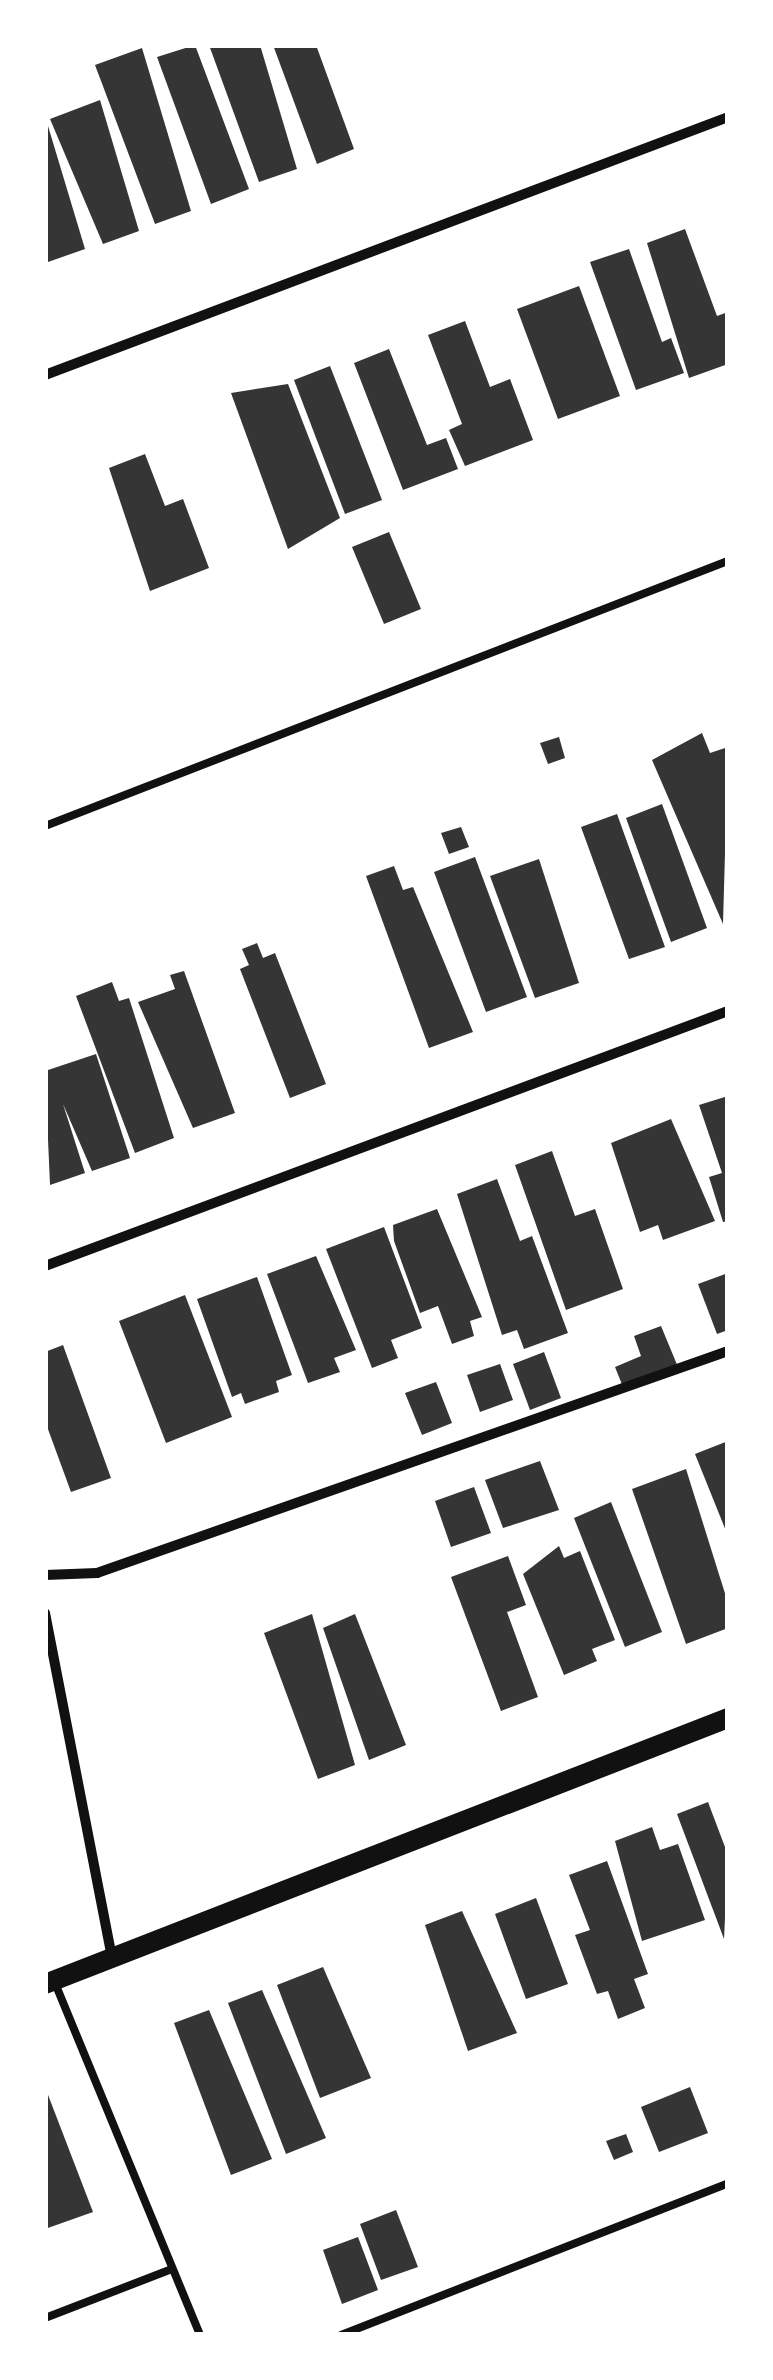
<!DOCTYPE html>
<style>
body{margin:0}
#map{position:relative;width:773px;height:2380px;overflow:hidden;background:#fff;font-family:"Public Sans",sans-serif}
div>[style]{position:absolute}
.building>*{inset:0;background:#353535}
.service>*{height:8px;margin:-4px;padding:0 4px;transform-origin:4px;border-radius:4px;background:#111}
.minor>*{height:10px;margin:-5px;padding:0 5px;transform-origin:5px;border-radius:5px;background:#111}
.secondary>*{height:20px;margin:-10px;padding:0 10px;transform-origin:10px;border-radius:10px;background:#111}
span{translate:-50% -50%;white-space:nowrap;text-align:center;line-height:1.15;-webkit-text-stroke:10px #fff;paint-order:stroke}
.frame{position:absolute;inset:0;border:48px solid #fff;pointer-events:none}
</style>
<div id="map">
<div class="building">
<div style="clip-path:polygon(195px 45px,249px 189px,211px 204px,157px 57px)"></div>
<div style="clip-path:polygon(209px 45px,260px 45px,297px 169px,259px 182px)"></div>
<div style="clip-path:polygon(273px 45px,316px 45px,354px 149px,317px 164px)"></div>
<div style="clip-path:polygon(142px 48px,191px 211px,155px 224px,95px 65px)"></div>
<div style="clip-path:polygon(100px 100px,139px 231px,103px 244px,50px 119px)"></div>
<div style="clip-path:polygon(45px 116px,85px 249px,48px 262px,45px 255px)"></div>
<div style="clip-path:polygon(685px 229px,717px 316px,728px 312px,728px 364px,689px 378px,647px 243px)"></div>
<div style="clip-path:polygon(629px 249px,662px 342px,671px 338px,684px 373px,636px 390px,590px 262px)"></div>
<div style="clip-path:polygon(579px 286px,620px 396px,558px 419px,517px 309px)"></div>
<div style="clip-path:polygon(465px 321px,490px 387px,510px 379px,533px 440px,465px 466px,449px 430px,462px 424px,428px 335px)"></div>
<div style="clip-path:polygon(389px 349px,427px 445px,446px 438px,458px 469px,403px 490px,354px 363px)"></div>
<div style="clip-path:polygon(330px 366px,382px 500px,345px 514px,294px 380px)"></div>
<div style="clip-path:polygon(288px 384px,340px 518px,288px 549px,231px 393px)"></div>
<div style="clip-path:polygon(145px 454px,165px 506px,183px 499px,209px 568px,150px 591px,109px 468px)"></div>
<div style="clip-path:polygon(389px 532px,421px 609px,384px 624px,352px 547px)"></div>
<div style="clip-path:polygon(702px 733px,710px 753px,728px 747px,723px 924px,652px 760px)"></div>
<div style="clip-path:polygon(559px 737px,565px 758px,548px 764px,540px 743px)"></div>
<div style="clip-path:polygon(662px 804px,707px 928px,671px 942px,626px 818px)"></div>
<div style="clip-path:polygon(617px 814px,665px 947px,629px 959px,581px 827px)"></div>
<div style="clip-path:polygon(461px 827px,469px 847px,449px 854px,441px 833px)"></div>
<div style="clip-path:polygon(475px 857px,527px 997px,486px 1012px,434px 872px)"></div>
<div style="clip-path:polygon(539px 859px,579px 983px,535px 998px,490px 876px)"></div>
<div style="clip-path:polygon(394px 866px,403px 890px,413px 887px,473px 1032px,429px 1048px,366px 876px)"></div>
<div style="clip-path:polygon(257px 943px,263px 958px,275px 953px,326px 1084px,290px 1098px,240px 969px,249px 965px,242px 949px)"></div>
<div style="clip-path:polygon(184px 971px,235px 1113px,193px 1128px,138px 1002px,175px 989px,170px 975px)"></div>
<div style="clip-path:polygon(112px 982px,119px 1001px,129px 998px,174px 1138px,135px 1153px,76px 996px)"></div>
<div style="clip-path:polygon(96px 1054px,130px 1158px,92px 1171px,63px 1104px,85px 1173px,50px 1185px,45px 1071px)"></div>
<div style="clip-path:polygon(728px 1096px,728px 1221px,723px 1222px,709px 1177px,722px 1173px,699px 1105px)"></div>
<div style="clip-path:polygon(671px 1119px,715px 1221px,663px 1240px,658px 1225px,640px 1232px,611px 1143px)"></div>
<div style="clip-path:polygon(552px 1151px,575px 1216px,595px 1209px,623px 1289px,566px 1310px,515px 1165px)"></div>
<div style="clip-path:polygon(497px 1179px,520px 1241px,532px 1236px,568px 1333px,524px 1349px,517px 1330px,502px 1335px,457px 1194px)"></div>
<div style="clip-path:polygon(437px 1209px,482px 1317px,470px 1321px,474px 1336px,452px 1344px,438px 1306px,420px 1313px,394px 1241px,393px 1225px)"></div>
<div style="clip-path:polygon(384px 1227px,422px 1328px,391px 1340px,398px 1358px,372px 1368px,326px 1249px)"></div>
<div style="clip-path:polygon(316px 1256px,356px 1350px,334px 1358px,340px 1372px,308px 1383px,267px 1274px)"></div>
<div style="clip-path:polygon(728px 1273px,728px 1330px,717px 1334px,698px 1284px)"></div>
<div style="clip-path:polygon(257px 1277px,292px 1375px,276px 1381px,279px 1392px,245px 1404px,241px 1393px,232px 1397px,197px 1299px)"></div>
<div style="clip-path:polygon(185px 1295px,232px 1417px,166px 1443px,119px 1321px)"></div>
<div style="clip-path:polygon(661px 1326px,678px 1367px,623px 1387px,615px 1367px,641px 1356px,634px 1336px)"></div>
<div style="clip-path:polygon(63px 1345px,111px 1478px,71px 1492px,45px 1421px,45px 1352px)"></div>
<div style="clip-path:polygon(544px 1352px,561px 1398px,530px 1410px,513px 1364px)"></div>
<div style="clip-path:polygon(500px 1364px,513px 1400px,480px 1412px,467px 1375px)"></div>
<div style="clip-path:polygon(436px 1382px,452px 1423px,422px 1435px,405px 1393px)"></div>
<div style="clip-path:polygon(728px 1441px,728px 1536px,695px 1454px)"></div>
<div style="clip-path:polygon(540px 1461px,559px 1510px,503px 1528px,485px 1480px)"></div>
<div style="clip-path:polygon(686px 1469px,728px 1603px,728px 1628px,686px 1644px,632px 1489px)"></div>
<div style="clip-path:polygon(474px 1487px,491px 1533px,451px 1547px,435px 1501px)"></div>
<div style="clip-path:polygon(611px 1502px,662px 1632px,625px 1647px,574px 1518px)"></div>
<div style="clip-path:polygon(559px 1546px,564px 1558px,580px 1551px,615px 1640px,592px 1649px,597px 1661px,564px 1675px,523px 1574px)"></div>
<div style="clip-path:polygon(508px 1556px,526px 1605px,507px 1612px,538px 1697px,501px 1711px,451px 1577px)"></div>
<div style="clip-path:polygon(312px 1614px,355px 1765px,318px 1779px,264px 1633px)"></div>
<div style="clip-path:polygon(355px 1614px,406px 1745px,369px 1760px,323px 1628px)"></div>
<div style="clip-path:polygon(708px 1802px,728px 1855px,724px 1939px,677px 1814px)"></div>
<div style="clip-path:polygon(652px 1827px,660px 1850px,678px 1844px,705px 1920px,642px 1941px,615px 1841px)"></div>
<div style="clip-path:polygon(607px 1861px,648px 1974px,634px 1979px,645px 2008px,618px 2019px,608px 1991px,597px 1994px,575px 1935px,590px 1930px,569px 1875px)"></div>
<div style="clip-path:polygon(536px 1898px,568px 1984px,526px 1999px,495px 1914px)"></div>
<div style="clip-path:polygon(462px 1911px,517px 2033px,468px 2051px,425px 1925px)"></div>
<div style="clip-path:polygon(323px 1967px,371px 2078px,320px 2098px,277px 1985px)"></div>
<div style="clip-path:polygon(262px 1990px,326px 2138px,286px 2154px,228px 2003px)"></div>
<div style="clip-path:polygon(209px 2010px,272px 2159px,231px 2175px,174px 2023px)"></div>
<div style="clip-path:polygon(45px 2087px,93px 2212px,45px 2229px)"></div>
<div style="clip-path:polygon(690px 2087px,708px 2133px,659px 2152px,641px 2107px)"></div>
<div style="clip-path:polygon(626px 2134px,633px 2152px,614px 2160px,606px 2141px)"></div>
<div style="clip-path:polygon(396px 2210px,418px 2267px,381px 2280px,360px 2224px)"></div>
<div style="clip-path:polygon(358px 2237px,378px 2290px,342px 2304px,323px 2250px)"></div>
</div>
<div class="service">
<div style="left:45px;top:826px;width:733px;rotate:-21.21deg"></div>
<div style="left:55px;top:1983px;width:381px;rotate:67.6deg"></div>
<div style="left:45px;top:2318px;width:136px;rotate:-21.1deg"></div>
<div style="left:341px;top:2335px;width:416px;rotate:-21.4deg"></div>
</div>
<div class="minor">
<div style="left:45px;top:375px;width:730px;rotate:-20.69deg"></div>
<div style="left:45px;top:1266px;width:729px;rotate:-20.47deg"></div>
<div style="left:45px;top:1575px;width:52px;rotate:-2.2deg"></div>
<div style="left:97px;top:1573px;width:669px;rotate:-19.38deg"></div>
<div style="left:45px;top:1613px;width:350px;rotate:79deg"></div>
</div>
<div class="secondary">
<div style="left:45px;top:1984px;width:733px;rotate:-21.28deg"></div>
</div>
<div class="frame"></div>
</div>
